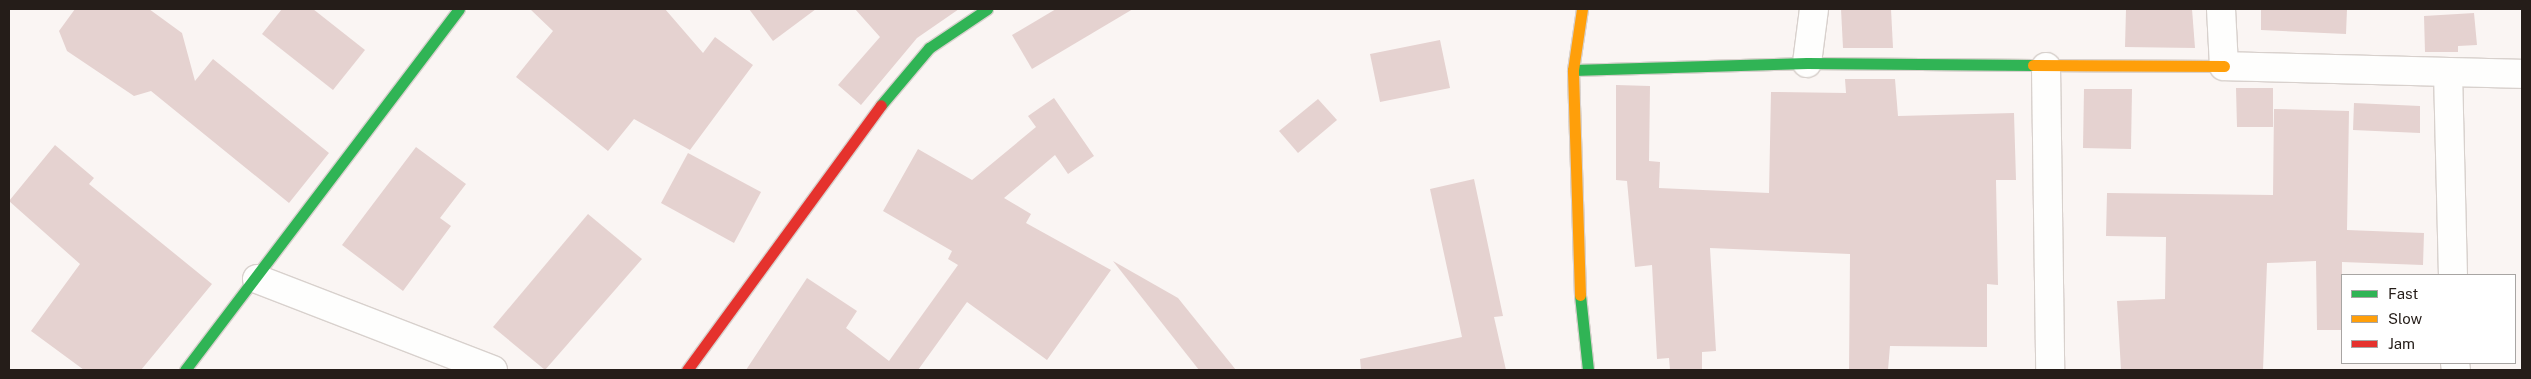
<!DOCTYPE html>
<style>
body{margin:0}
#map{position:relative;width:2531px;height:379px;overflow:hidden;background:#faf5f3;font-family:"Public Sans",sans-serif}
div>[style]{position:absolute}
.building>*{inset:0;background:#e5d2d0}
.roads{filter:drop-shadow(1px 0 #d8d1cd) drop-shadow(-1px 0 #d8d1cd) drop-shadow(0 1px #d8d1cd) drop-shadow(0 -1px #d8d1cd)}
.street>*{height:28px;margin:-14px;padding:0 14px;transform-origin:14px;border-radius:14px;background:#fefefd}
.fast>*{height:11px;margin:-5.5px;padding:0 5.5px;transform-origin:5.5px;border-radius:5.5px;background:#30b455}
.slow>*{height:11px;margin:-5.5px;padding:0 5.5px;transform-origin:5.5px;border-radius:5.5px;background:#ff9f0a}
.jam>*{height:11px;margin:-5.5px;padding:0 5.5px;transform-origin:5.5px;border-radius:5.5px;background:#e5322d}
span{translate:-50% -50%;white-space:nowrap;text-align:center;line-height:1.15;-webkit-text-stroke:5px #fff;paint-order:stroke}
.frame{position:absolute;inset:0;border:10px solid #251d19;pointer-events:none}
.legend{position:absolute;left:2341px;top:274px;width:175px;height:90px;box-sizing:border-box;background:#fff;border:1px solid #a8a5a3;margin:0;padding:6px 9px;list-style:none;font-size:15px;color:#251d19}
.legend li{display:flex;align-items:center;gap:10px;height:25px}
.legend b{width:25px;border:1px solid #a8a5a3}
</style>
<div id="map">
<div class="building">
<div style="clip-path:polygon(75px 9px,149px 9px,182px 33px,195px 81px,213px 59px,329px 153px,289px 203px,151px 91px,134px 96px,67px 51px,59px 31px)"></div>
<div style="clip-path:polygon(282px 9px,313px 9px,365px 50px,333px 90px,262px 34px)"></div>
<div style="clip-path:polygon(530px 9px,665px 9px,703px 53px,715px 37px,753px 65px,690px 150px,634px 119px,608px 151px,516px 77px,553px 31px)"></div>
<div style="clip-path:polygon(749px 9px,816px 9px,773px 41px)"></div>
<div style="clip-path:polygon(855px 9px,959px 9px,917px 38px,861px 105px,838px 85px,880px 37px)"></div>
<div style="clip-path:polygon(1056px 9px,1133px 9px,1032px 69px,1012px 35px)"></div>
<div style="clip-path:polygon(1841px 9px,1891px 9px,1893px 48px,1843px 48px)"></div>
<div style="clip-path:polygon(2126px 9px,2192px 9px,2195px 48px,2125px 47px)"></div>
<div style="clip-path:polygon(2261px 9px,2347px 9px,2346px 34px,2261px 30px)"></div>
<div style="clip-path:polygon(2474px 13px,2477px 45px,2458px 46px,2458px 52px,2425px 52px,2424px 16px)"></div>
<div style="clip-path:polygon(1440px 40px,1450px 88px,1380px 102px,1370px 54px)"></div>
<div style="clip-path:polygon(1845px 79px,1895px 79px,1898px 116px,2014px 113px,2016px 180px,1996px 180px,1998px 285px,1987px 284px,1987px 347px,1890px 346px,1888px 370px,1849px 370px,1850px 254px,1710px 248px,1716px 351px,1702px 352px,1702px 370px,1670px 370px,1669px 358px,1657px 359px,1652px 265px,1635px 267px,1627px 181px,1616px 180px,1616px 85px,1650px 86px,1649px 161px,1660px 162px,1659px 188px,1769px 193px,1771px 92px,1846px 93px)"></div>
<div style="clip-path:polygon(2236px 88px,2273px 88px,2273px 127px,2237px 127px)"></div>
<div style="clip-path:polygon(2084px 89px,2132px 89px,2131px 149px,2083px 148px)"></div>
<div style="clip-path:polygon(1054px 98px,1094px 156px,1068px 174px,1055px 155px,1004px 198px,1031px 214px,1026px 223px,1111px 270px,1047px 360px,967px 302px,918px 370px,746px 370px,807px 278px,857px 311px,846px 328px,889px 361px,958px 265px,948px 259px,952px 251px,883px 211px,918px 149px,972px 180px,1036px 127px,1028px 116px)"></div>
<div style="clip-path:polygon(1318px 99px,1337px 120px,1298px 153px,1279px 131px)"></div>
<div style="clip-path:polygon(2354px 103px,2420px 106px,2420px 133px,2353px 130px)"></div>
<div style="clip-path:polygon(2274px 109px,2349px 111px,2347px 230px,2424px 233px,2423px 265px,2342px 262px,2342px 330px,2317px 330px,2316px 261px,2267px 263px,2263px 370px,2121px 370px,2117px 301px,2165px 299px,2166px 237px,2106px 236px,2107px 193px,2273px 195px)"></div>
<div style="clip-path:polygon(55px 145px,94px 178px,89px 184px,212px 284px,141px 370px,84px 370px,31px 331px,80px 264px,9px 201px)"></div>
<div style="clip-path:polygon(416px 147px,466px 184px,440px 218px,451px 226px,403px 291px,342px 245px)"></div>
<div style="clip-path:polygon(688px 153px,761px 192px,734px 243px,661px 203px)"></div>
<div style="clip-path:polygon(1474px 179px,1503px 316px,1494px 317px,1506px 370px,1361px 370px,1360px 359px,1462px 337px,1430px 189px)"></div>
<div style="clip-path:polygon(588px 214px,642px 259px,545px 370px,493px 327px)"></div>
<div style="clip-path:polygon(1113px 261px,1178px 298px,1236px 370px,1199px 370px)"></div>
</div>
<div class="roads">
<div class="street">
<div style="left:2221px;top:9px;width:57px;rotate:87deg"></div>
<div style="left:2224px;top:66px;width:298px;rotate:1.5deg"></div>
<div style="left:1807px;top:63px;width:54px;rotate:-82.6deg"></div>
<div style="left:2046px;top:67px;width:303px;rotate:89.2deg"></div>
<div style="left:2448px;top:72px;width:203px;rotate:88.6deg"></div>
<div style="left:257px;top:279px;width:253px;rotate:21.1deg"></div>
<div style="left:2455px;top:363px;width:7px;rotate:82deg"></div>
</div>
<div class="fast">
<div style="left:1573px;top:70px;width:234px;rotate:-1.7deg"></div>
<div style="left:1807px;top:63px;width:226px;rotate:0.5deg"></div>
<div style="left:881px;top:105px;width:75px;rotate:-49.9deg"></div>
<div style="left:929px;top:48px;width:70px;rotate:-33.9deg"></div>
<div style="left:1580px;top:295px;width:75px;rotate:83.9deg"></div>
<div style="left:185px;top:370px;width:453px;rotate:-52.8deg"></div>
</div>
<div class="slow">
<div style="left:2033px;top:65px;width:191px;rotate:0.3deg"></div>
<div style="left:1580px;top:295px;width:225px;rotate:-91.8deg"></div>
<div style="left:1573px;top:70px;width:62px;rotate:-81.6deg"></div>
</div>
<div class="jam">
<div style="left:687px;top:370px;width:328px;rotate:-53.8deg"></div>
</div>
</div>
<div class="frame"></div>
<ul class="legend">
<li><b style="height:6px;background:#30b455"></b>Fast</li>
<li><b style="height:6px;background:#ff9f0a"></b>Slow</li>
<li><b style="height:6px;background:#e5322d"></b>Jam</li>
</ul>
</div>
